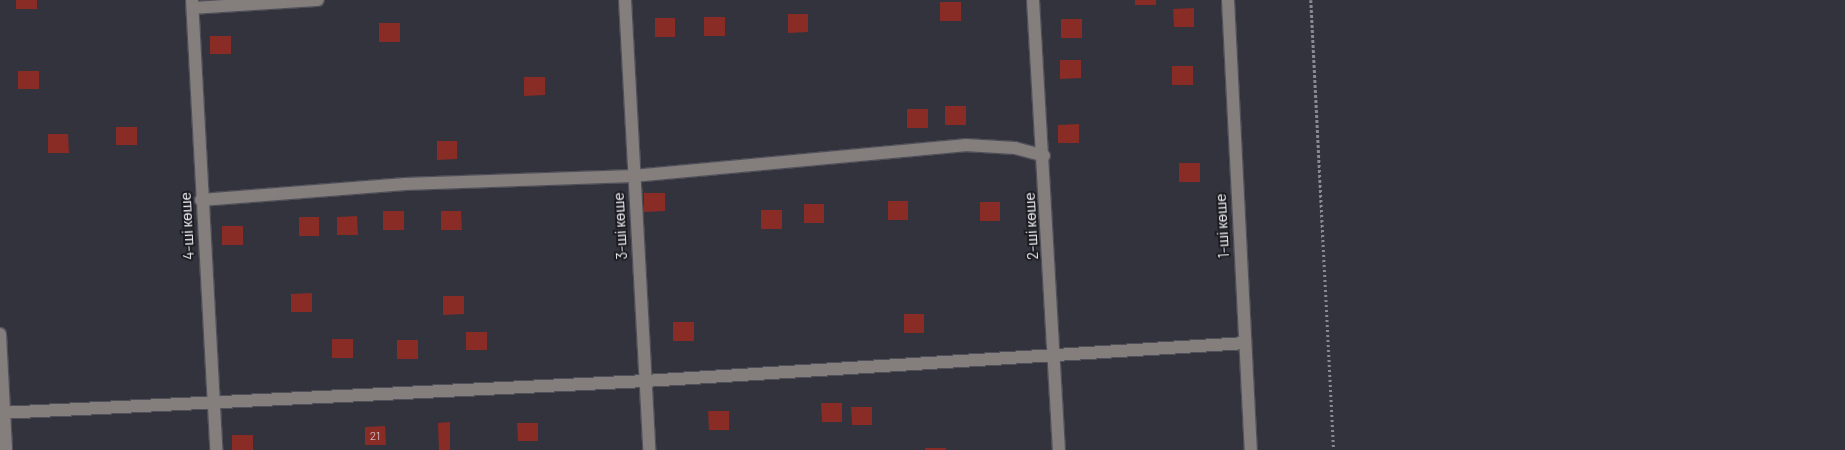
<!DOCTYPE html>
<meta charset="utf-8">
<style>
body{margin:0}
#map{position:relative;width:1845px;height:450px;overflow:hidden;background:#33333d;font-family:Barlow,sans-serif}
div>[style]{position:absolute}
.building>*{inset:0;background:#882c25}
.path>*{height:2.5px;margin-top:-1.25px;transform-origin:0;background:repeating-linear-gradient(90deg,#8a8a93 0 2.5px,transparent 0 5px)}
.roads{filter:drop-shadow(1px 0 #50505a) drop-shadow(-1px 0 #50505a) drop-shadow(0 1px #50505a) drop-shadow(0 -1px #50505a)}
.minor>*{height:12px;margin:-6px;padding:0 6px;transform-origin:6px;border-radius:6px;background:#847e7c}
span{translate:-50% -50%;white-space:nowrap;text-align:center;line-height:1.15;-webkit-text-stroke:4px #1b1b20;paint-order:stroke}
.number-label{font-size:12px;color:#d1babd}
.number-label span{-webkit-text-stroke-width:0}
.street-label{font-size:15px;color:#e9e9f0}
</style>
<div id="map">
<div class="building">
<div style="clip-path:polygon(16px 0,37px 0,37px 9px,16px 9px)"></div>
<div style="clip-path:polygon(1135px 0,1156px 0,1156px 5px,1135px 5px)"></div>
<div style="clip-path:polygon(940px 2px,961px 2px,961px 21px,940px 21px)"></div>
<div style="clip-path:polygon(1194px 8px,1194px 27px,1174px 27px,1173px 9px)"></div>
<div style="clip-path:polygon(788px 14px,808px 14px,808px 32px,788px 33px)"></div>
<div style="clip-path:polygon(704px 17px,725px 17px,725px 36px,704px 36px)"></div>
<div style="clip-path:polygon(655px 18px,675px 18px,675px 37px,655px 37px)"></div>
<div style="clip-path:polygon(1061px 19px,1082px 19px,1082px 38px,1061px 38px)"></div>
<div style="clip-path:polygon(379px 23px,400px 23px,400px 42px,379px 42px)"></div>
<div style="clip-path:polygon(210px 36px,231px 36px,231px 54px,210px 54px)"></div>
<div style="clip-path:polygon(1060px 60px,1081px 60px,1081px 78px,1060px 79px)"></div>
<div style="clip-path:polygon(1172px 66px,1193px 66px,1193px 85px,1172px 85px)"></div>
<div style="clip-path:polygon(18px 71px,39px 71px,39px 89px,18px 89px)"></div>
<div style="clip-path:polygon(524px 77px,545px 77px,545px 95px,524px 96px)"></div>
<div style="clip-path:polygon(945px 106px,966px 106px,966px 125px,945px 125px)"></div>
<div style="clip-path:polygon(907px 109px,928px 109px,928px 128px,907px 128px)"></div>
<div style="clip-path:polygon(1079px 124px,1079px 143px,1058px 143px,1058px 125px)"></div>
<div style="clip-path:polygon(116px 127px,137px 127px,137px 145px,116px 145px)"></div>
<div style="clip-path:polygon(48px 134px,68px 134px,69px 153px,48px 153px)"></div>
<div style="clip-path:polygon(437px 141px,457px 141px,457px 159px,437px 160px)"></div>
<div style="clip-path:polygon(1179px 163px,1200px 163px,1200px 182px,1179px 182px)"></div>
<div style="clip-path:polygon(644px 193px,665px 193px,665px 211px,644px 212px)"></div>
<div style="clip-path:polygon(888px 201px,908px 201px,908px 220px,888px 220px)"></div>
<div style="clip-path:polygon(980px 202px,1000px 202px,1000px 221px,980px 221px)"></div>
<div style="clip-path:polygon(804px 204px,824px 204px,824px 223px,804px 223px)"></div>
<div style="clip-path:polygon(761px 210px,782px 210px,782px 229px,761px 229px)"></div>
<div style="clip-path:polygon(383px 211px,404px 211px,404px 230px,383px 230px)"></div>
<div style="clip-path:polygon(441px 211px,461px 211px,462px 230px,441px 230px)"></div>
<div style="clip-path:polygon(357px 216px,358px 235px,337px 235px,337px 217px)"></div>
<div style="clip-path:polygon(299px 217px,319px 217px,319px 236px,299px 236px)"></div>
<div style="clip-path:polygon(222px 226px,243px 226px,243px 245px,222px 245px)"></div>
<div style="clip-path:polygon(312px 293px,312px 312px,291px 312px,291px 294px)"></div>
<div style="clip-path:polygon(443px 296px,464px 296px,464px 314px,443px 315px)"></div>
<div style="clip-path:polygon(904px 314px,924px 314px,924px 333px,904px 333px)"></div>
<div style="clip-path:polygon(673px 322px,694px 322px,694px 341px,673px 341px)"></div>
<div style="clip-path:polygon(466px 332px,487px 332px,487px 350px,466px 350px)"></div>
<div style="clip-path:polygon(332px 339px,353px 339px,353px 358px,332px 358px)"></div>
<div style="clip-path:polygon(397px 340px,418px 340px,418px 359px,397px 359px)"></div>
<div style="clip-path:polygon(821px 403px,842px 403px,842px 422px,822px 422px)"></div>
<div style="clip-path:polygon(851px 407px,872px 407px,872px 425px,852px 425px)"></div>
<div style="clip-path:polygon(708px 411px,729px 411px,729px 430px,709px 430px)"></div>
<div style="clip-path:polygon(450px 422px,450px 450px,439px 450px,438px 423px)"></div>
<div style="clip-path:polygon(517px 423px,538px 423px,538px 441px,518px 441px)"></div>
<div style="clip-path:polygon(385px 426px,386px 445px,365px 445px,365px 427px)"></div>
<div style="clip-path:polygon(232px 435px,253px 435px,253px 450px,232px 450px)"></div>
<div style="clip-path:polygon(925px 448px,946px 448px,946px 450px,925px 450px)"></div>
</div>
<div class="path">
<div style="left:1311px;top:0;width:451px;rotate:87.1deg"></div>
</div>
<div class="roads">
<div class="minor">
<div style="left:192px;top:0;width:451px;rotate:86.9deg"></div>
<div style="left:625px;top:0;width:451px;rotate:86.9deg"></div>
<div style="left:1033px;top:0;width:451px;rotate:86.7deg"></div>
<div style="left:1228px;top:0;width:451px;rotate:87.1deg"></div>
<div style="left:193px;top:8px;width:125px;rotate:-3.7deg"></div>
<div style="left:201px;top:200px;width:205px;rotate:-4.5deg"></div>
<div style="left:405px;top:184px;width:228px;rotate:-2deg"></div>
<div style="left:633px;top:176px;width:333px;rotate:-5.3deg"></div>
<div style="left:965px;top:145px;width:50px;rotate:3.4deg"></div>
<div style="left:1015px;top:148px;width:30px;rotate:15deg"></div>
<div style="left:0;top:334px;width:116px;rotate:87deg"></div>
<div style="left:0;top:413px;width:646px;rotate:-2.84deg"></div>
<div style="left:645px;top:381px;width:601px;rotate:-3.62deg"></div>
</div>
</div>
<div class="number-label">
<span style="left:375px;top:436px">21</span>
</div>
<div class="street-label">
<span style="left:187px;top:226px;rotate:-93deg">4-ші көше</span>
<span style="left:620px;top:226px;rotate:-93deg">3-ші көше</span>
<span style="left:1031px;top:226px;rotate:-93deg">2-ші көше</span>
<span style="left:1222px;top:226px;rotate:-93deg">1-ші көше</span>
</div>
</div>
